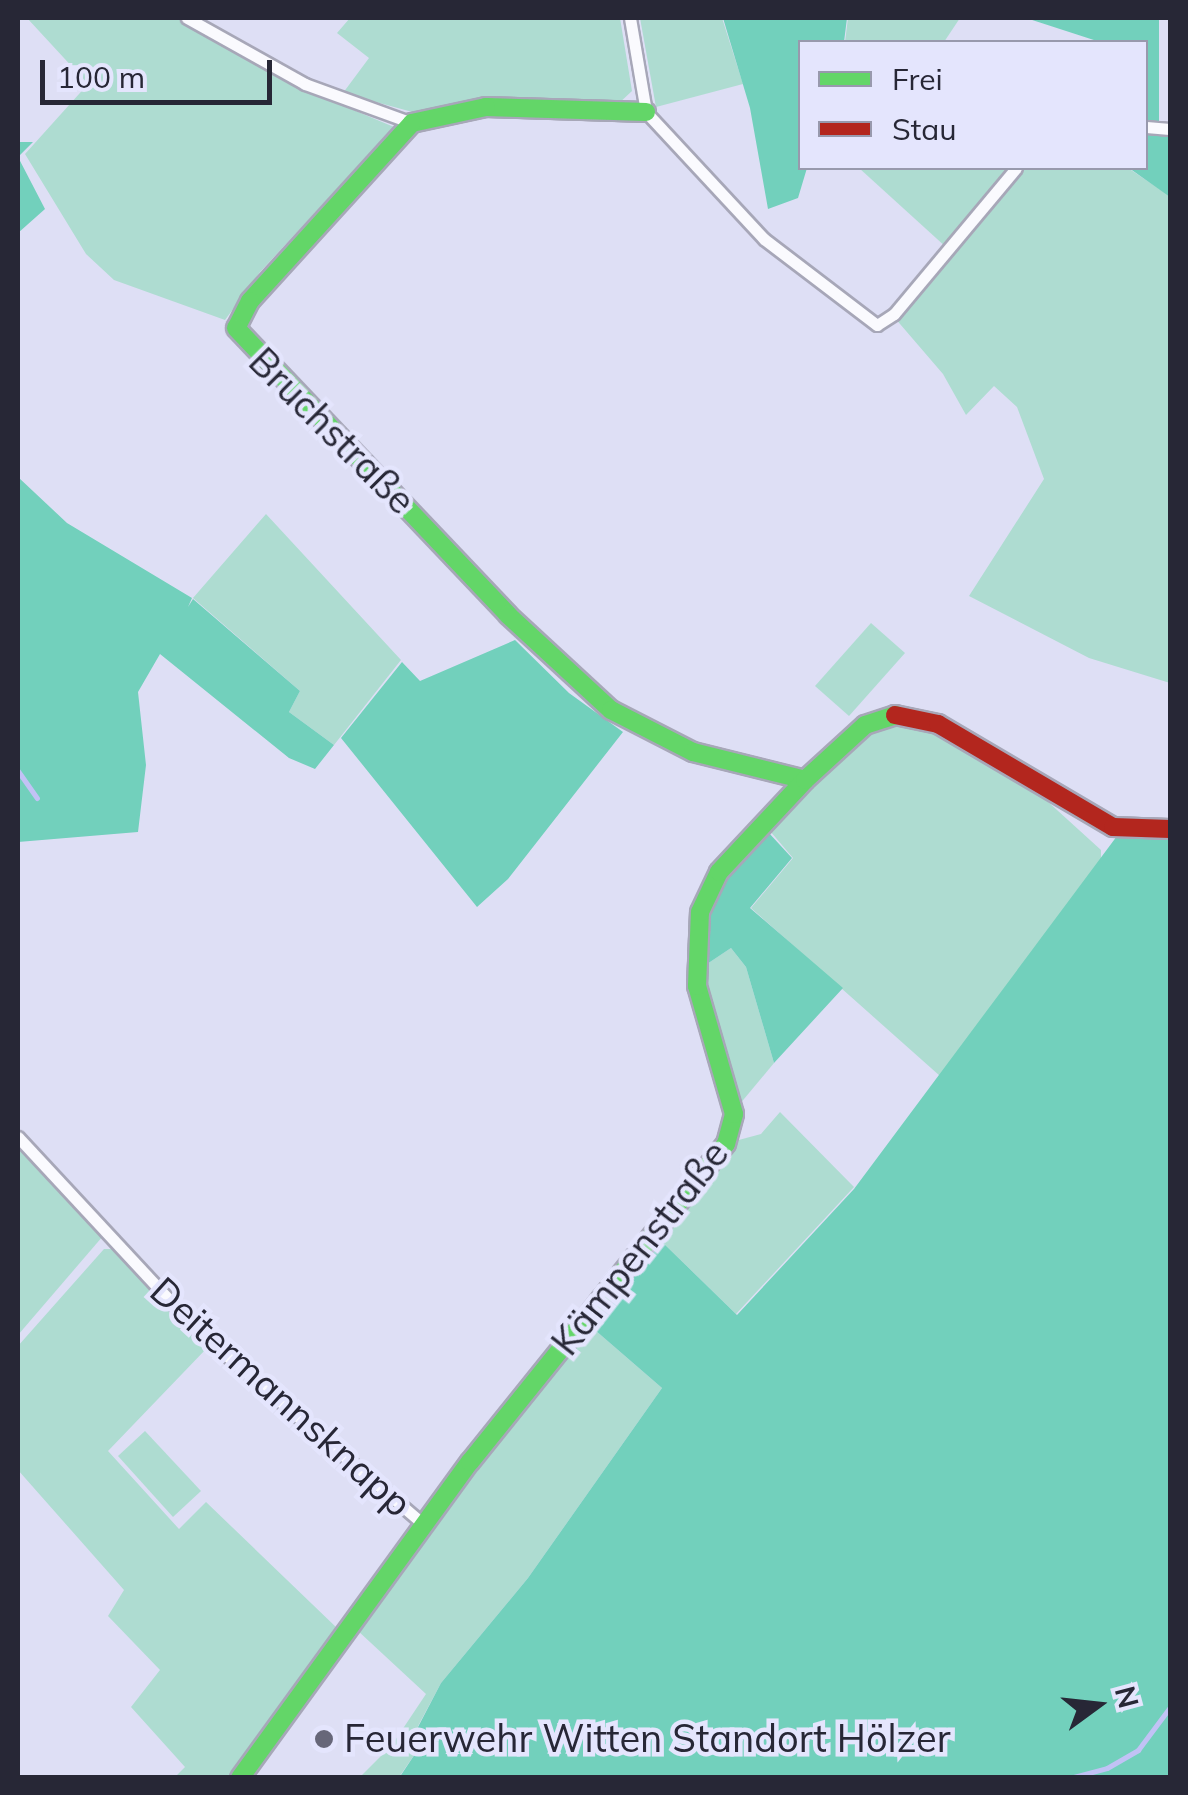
<!DOCTYPE html>
<meta charset="utf-8">
<style>
body{margin:0}
#map{position:relative;width:1188px;height:1795px;overflow:hidden;background:#dedff5;font-family:Mulish,sans-serif}
div>[style]{position:absolute}
.green>*{inset:0;background:#aedcd1}
.forest>*{inset:0;background:#72d0bc}
.stream>*{height:5px;margin:-2.5px;padding:0 2.5px;transform-origin:2.5px;border-radius:2.5px;background:#c1c2f5}
.roads{filter:drop-shadow(2px 0 #a7a7b8) drop-shadow(-2px 0 #a7a7b8) drop-shadow(0 2px #a7a7b8) drop-shadow(0 -2px #a7a7b8)}
.street>*{height:11px;margin:-5.5px;padding:0 5.5px;transform-origin:5.5px;border-radius:5.5px;background:#fafafe}
.fast>*{height:18px;margin:-9px;padding:0 9px;transform-origin:9px;border-radius:9px;background:#63d668}
.jam>*{height:18px;margin:-9px;padding:0 9px;transform-origin:9px;border-radius:9px;background:#b3261e}
.dots>*{width:28px;height:28px;translate:-50% -50%;box-sizing:border-box;border:5px solid #e4e5fd;border-radius:50%}
span{translate:-50% -50%;white-space:nowrap;text-align:center;line-height:1.15;-webkit-text-stroke:9px #e4e5fd;paint-order:stroke}
.street-label{font-size:38px;color:#272736}
.poi-label{font-size:38px;color:#272736}
.left{translate:0 -50%;text-align:left}
.frame{position:absolute;inset:0;border:20px solid #272736;pointer-events:none}
.legend{position:absolute;left:798px;top:40px;width:350px;height:130px;box-sizing:border-box;background:#e4e5fd;border:2px solid #9899ad;margin:0;padding:12px 18px;list-style:none;font-size:30px;color:#272736}
.legend li{display:flex;align-items:center;gap:20px;height:50px}
.legend b{width:50px;border:2px solid #9899ad}
.north{position:absolute;left:1048px;top:1655px;width:100px;height:100px;-webkit-text-stroke:8px #e4e5fd;paint-order:stroke;rotate:75deg;font-size:28px;font-weight:700;line-height:40px;text-align:center;color:#272736}
.north::after{content:'';display:block;margin:auto;width:35px;height:45px;background:#272736;clip-path:polygon(50% 0,100% 100%,50% 72%,0 100%)}
.scale{position:absolute;left:40px;top:60px;width:232px;height:45px;box-sizing:border-box;border:5px solid #272736;border-top:0;padding-left:12px;font-size:30px;line-height:35px;white-space:nowrap;color:#272736;-webkit-text-stroke:8px #e4e5fd;paint-order:stroke}
</style>
<div id="map">
<div class="green">
<div style="clip-path:polygon(27px 18px,181px 18px,301px 88px,394px 127px,260px 272px,225px 320px,114px 280px,86px 254px,25px 154px,88px 84px)"></div>
<div style="clip-path:polygon(350px 18px,620px 18px,632px 91px,617px 105px,462px 101px,416px 113px,343px 93px,369px 58px,337px 33px)"></div>
<div style="clip-path:polygon(640px 18px,722px 18px,743px 84px,656px 107px)"></div>
<div style="clip-path:polygon(848px 18px,960px 18px,944px 42px,845px 42px)"></div>
<div style="clip-path:polygon(859px 168px,1012px 168px,947px 248px)"></div>
<div style="clip-path:polygon(1022px 168px,1128px 168px,1170px 196px,1170px 683px,1089px 658px,969px 596px,1044px 479px,1017px 407px,994px 386px,966px 415px,943px 374px,894px 317px)"></div>
<div style="clip-path:polygon(266px 514px,401px 660px,334px 745px,289px 712px,300px 691px,193px 598px)"></div>
<div style="clip-path:polygon(871px 623px,905px 653px,849px 716px,815px 686px)"></div>
<div style="clip-path:polygon(890px 724px,936px 729px,1035px 790px,1101px 850px,1101px 863px,940px 1076px,751px 908px,793px 858px,770px 831px,868px 733px)"></div>
<div style="clip-path:polygon(731px 948px,746px 967px,774px 1063px,739px 1105px,701px 968px)"></div>
<div style="clip-path:polygon(780px 1112px,854px 1187px,736px 1314px,658px 1238px,735px 1141px,761px 1134px)"></div>
<div style="clip-path:polygon(18px 1144px,103px 1236px,18px 1335px)"></div>
<div style="clip-path:polygon(104px 1249px,115px 1249px,207px 1348px,108px 1451px,179px 1529px,206px 1502px,338px 1629px,231px 1777px,175px 1777px,185px 1767px,131px 1707px,160px 1670px,108px 1616px,124px 1590px,18px 1470px,18px 1346px)"></div>
<div style="clip-path:polygon(588px 1324px,662px 1388px,528px 1578px,441px 1683px,418px 1726px,419px 1748px,399px 1777px,360px 1777px,392px 1745px,426px 1694px,357px 1630px,437px 1515px)"></div>
<div style="clip-path:polygon(145px 1431px,201px 1491px,173px 1517px,118px 1456px)"></div>
</div>
<div class="forest">
<div style="clip-path:polygon(723px 18px,847px 18px,844px 42px,800px 42px,800px 168px,807px 168px,798px 198px,768px 209px,750px 108px)"></div>
<div style="clip-path:polygon(1026px 18px,1159px 18px,1159px 127px,1146px 125px,1146px 42px,1100px 42px)"></div>
<div style="clip-path:polygon(1146px 130px,1170px 133px,1170px 197px,1129px 168px,1146px 168px)"></div>
<div style="clip-path:polygon(18px 142px,33px 142px,18px 157px,45px 209px,18px 233px)"></div>
<div style="clip-path:polygon(18px 477px,67px 523px,192px 598px,188px 607px,193px 599px,300px 691px,289px 712px,334px 745px,315px 769px,289px 758px,160px 654px,138px 692px,146px 765px,138px 832px,18px 842px)"></div>
<div style="clip-path:polygon(515px 640px,569px 693px,623px 732px,508px 879px,477px 907px,341px 738px,402px 662px,420px 681px)"></div>
<div style="clip-path:polygon(768px 832px,792px 858px,750px 908px,843px 988px,774px 1063px,746px 967px,731px 948px,701px 968px,705px 912px,728px 872px)"></div>
<div style="clip-path:polygon(1117px 836px,1170px 837px,1170px 1777px,399px 1778px,419px 1748px,418px 1727px,441px 1683px,528px 1578px,662px 1388px,588px 1324px,658px 1238px,737px 1315px,854px 1189px)"></div>
</div>
<div class="stream">
<div style="left:18px;top:771px;width:33px;rotate:55deg"></div>
<div style="left:1070px;top:1778px;width:38px;rotate:-15deg"></div>
<div style="left:1107px;top:1768px;width:36px;rotate:-30deg"></div>
<div style="left:1138px;top:1750px;width:54px;rotate:-53.3deg"></div>
</div>
<div class="roads">
<div class="street">
<div style="left:187px;top:18px;width:135px;rotate:29.2deg"></div>
<div style="left:305px;top:84px;width:114px;rotate:20deg"></div>
<div style="left:630px;top:18px;width:95px;rotate:80.3deg"></div>
<div style="left:646px;top:112px;width:173px;rotate:47.1deg"></div>
<div style="left:764px;top:239px;width:142px;rotate:37.3deg"></div>
<div style="left:877px;top:325px;width:20px;rotate:-33deg"></div>
<div style="left:894px;top:314px;width:190px;rotate:-50.1deg"></div>
<div style="left:1146px;top:127px;width:24px;rotate:5deg"></div>
<div style="left:18px;top:1137px;width:265px;rotate:47.1deg"></div>
<div style="left:198px;top:1331px;width:296px;rotate:40.6deg"></div>
</div>
<div class="fast">
<div style="left:646px;top:112px;width:160px;rotate:-178.2deg"></div>
<div style="left:486px;top:107px;width:76px;rotate:167.8deg"></div>
<div style="left:412px;top:123px;width:241px;rotate:132.3deg"></div>
<div style="left:250px;top:301px;width:30px;rotate:117deg"></div>
<div style="left:236px;top:328px;width:395px;rotate:46.5deg"></div>
<div style="left:508px;top:615px;width:140px;rotate:42.7deg"></div>
<div style="left:611px;top:710px;width:92px;rotate:27.1deg"></div>
<div style="left:693px;top:752px;width:115px;rotate:14deg"></div>
<div style="left:240px;top:1778px;width:391px;rotate:-54deg"></div>
<div style="left:470px;top:1462px;width:408px;rotate:-51.2deg"></div>
<div style="left:726px;top:1144px;width:31px;rotate:-75deg"></div>
<div style="left:734px;top:1114px;width:133px;rotate:-106.1deg"></div>
<div style="left:697px;top:986px;width:74px;rotate:-87.7deg"></div>
<div style="left:700px;top:912px;width:44px;rotate:-64.6deg"></div>
<div style="left:719px;top:872px;width:126px;rotate:-46.9deg"></div>
<div style="left:805px;top:780px;width:81px;rotate:-42.5deg"></div>
<div style="left:865px;top:725px;width:32px;rotate:-18deg"></div>
</div>
<div class="jam">
<div style="left:895px;top:715px;width:44px;rotate:11.8deg"></div>
<div style="left:938px;top:724px;width:203px;rotate:30.5deg"></div>
<div style="left:1113px;top:827px;width:57px;rotate:2deg"></div>
</div>
</div>
<div class="dots">
<div style="left:324px;top:1739px;background:#676779"></div>
</div>
<div class="street-label">
<span style="left:332px;top:431px;rotate:45deg">Bruchstraße</span>
<span style="left:640px;top:1248px;rotate:-52deg">Kämpenstraße</span>
<span style="left:281px;top:1397px;rotate:42deg">Deitermannsknapp</span>
</div>
<div class="poi-label">
<span class="left" style="left:344px;top:1739px">Feuerwehr Witten Standort Hölzer</span>
</div>
<div class="frame"></div>
<ul class="legend">
<li><b style="height:12px;background:#63d668"></b>Frei</li>
<li><b style="height:12px;background:#b3261e"></b>Stau</li>
</ul>
<div class="north">N</div>
<div class="scale">100 m</div>
</div>
